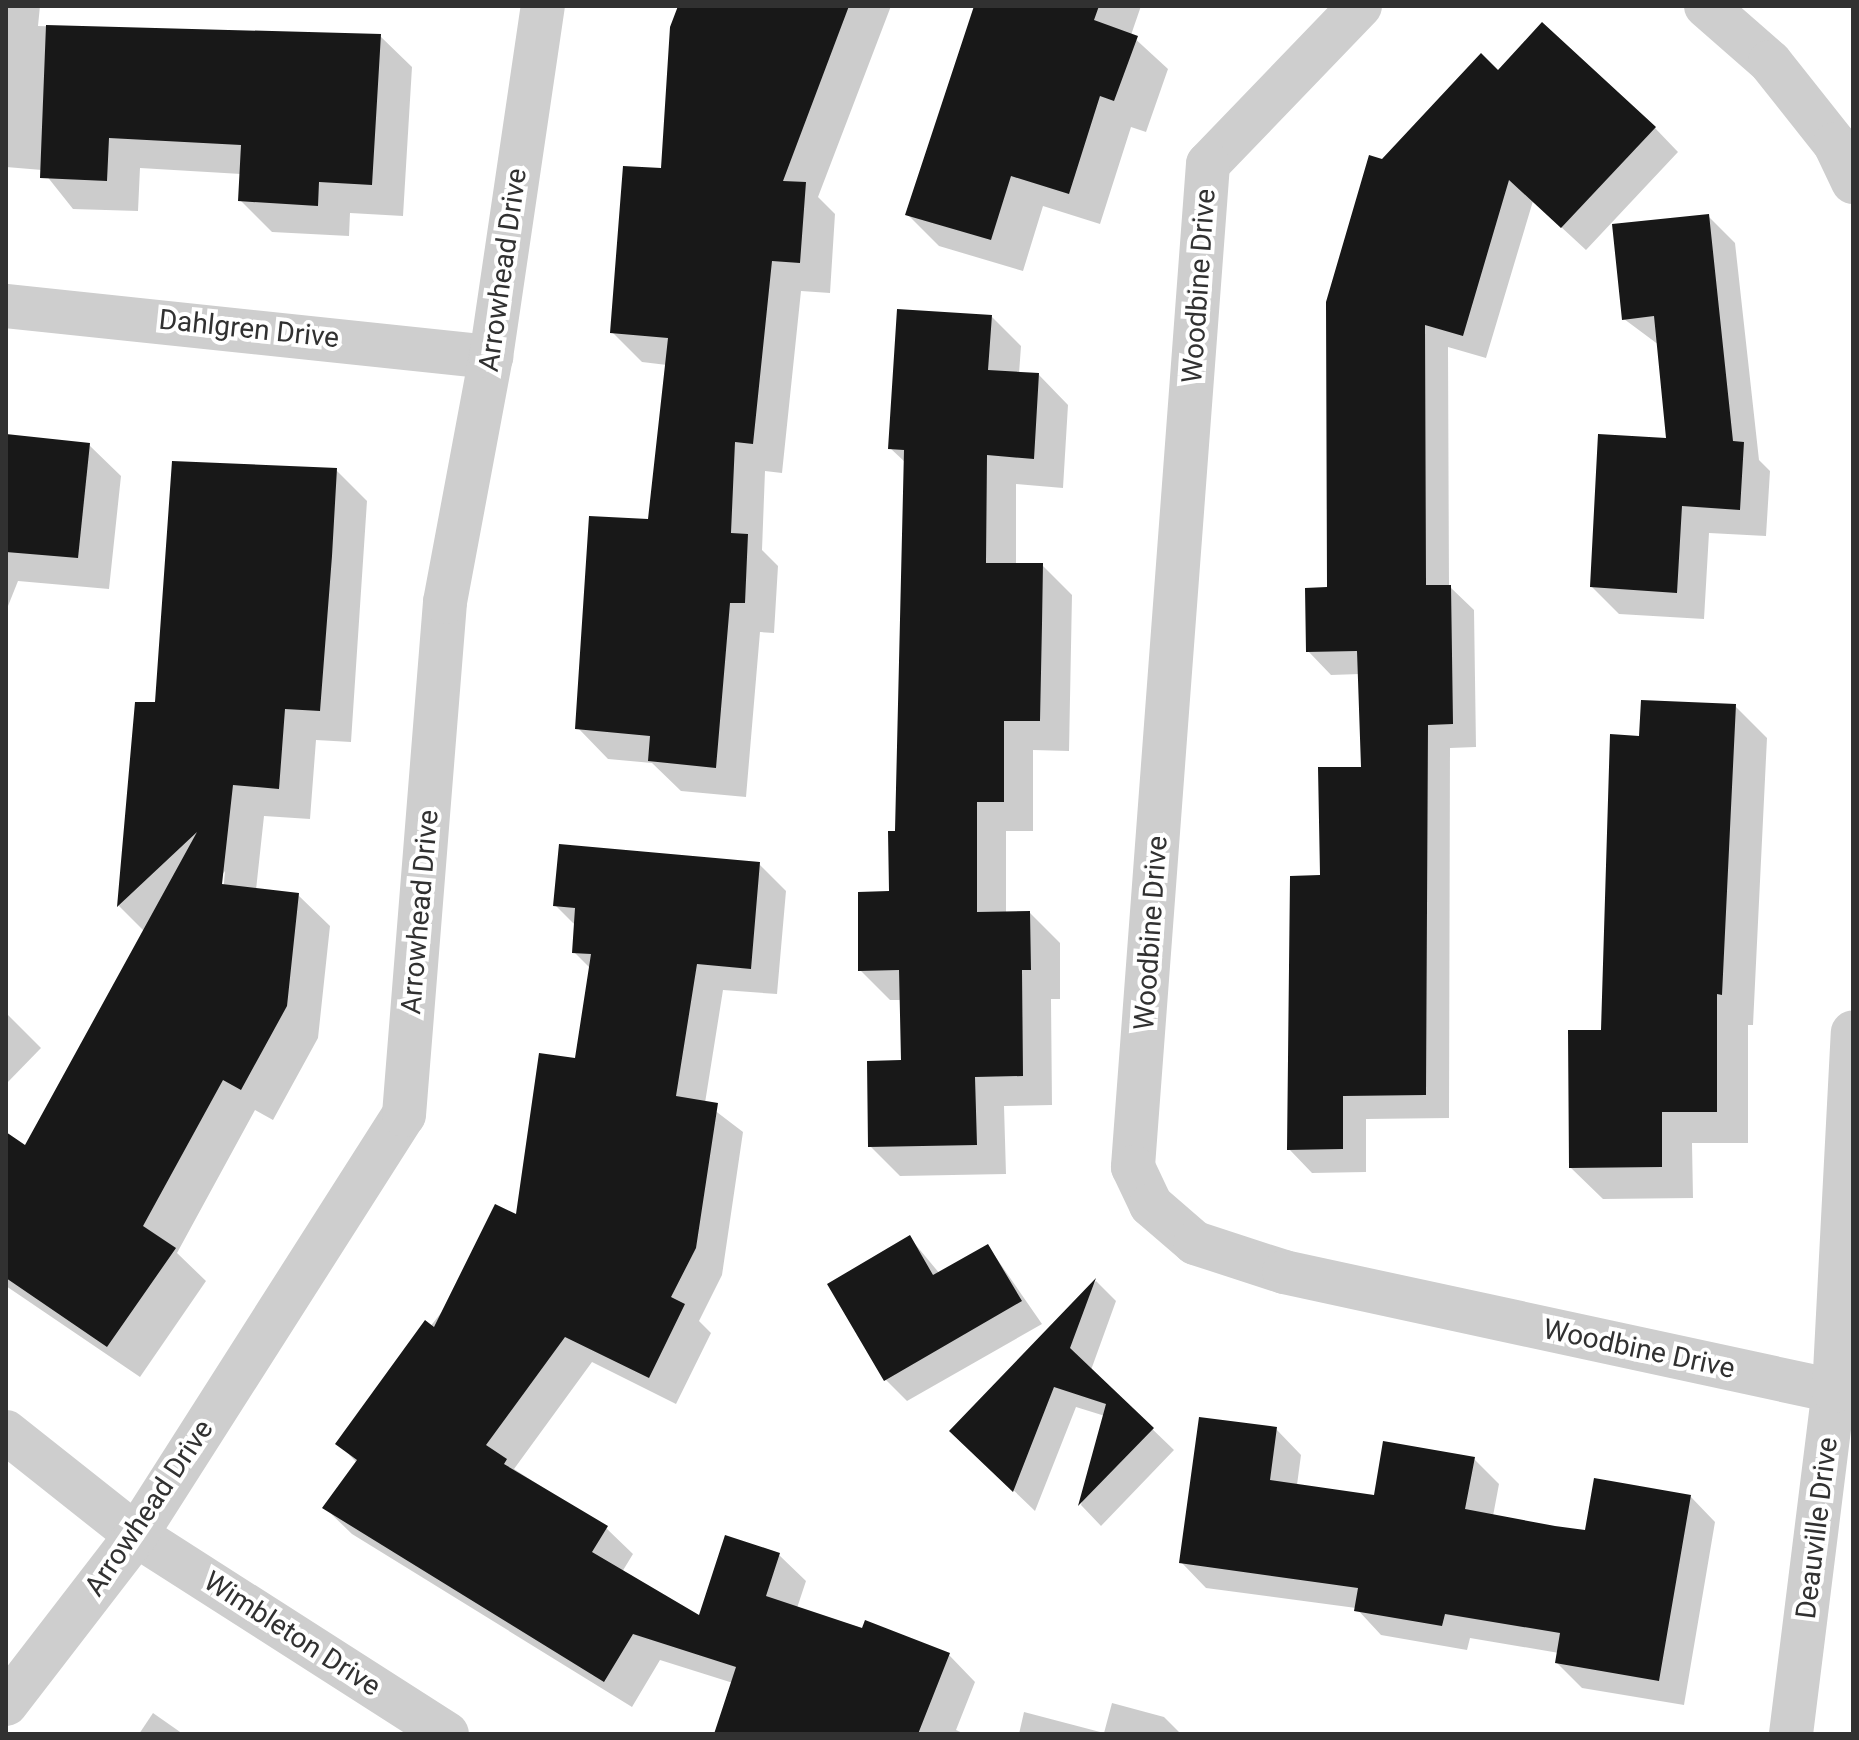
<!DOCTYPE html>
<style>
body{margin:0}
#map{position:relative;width:1859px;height:1740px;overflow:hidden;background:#fff;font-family:Roboto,sans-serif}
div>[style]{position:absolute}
.shadow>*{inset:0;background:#0003}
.building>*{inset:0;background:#181818}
.minor>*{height:44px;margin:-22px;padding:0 22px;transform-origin:22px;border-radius:22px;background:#cecece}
span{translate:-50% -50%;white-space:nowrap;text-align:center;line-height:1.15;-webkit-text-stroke:8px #fff;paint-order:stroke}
.street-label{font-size:28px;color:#313131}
.frame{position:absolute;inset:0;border:8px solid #313131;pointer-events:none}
</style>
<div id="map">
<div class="shadow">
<div style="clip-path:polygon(6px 6px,40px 6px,38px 26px,380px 36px,412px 67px,403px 216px,350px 213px,349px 236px,272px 232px,240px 200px,241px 174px,140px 168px,138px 211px,73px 209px,42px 170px,6px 167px)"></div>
<div style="clip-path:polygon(680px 6px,891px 6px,818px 197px,835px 214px,830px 293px,801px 291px,782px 473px,765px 471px,762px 550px,778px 566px,774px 633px,760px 632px,746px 797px,681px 791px,652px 763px,608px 759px,578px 728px,650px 521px,667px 365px,642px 362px,612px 332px,662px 170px)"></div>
<div style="clip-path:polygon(979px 6px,1141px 6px,1131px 35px,1168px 69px,1146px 132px,1131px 127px,1100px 224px,1043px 206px,1023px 271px,939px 246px,907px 214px)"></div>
<div style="clip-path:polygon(1498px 73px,1655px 128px,1678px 152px,1586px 250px,1533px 201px,1486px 358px,1448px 347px,1449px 586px,1474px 610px,1476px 747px,1450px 748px,1449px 1118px,1366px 1119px,1366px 1172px,1312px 1173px,1289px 1149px,1322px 877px,1363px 769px,1360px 674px,1331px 675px,1308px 651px,1329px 589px,1383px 161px)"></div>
<div style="clip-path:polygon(1708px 216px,1735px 243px,1759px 460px,1770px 471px,1766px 536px,1709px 533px,1704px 619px,1619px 614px,1592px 587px,1668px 440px,1659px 345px,1624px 319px)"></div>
<div style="clip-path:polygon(991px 316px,1021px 346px,1019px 374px,1039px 375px,1068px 405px,1063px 488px,1016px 484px,1016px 565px,1042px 565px,1072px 595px,1069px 751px,1033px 750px,1033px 831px,1006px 831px,1006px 913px,1030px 913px,1060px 943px,1060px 999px,1051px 999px,1052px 1105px,1004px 1106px,1006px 1174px,900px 1176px,870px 1146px,903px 1062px,902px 1000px,890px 1000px,860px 970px,891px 893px,897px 833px,906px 463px,890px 448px)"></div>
<div style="clip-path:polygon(6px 436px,89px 445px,121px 476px,109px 589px,18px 581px,6px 611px)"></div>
<div style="clip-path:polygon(evenodd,336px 470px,367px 501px,351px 742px,316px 740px,310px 819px,264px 816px,256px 890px,298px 895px,330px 926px,318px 1038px,273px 1120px,255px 1110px,177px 1253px,206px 1281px,140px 1377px,6px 1286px,6px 1134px,25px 1148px,144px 931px,119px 906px,137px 704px,157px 705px,336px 470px,225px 871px,223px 894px,221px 876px,225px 871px)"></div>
<div style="clip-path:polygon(1735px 706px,1767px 738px,1753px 1025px,1748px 1025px,1748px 1143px,1692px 1143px,1693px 1198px,1603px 1199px,1571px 1168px,1603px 1032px)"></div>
<div style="clip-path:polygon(759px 864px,786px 891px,777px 994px,723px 990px,705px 1103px,743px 1132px,722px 1275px,699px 1321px,711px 1333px,676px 1404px,592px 1362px,514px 1469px,606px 1528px,633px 1554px,622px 1572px,700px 1618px,779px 1555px,806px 1581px,797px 1608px,949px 1655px,975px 1682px,956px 1730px,965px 1734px,716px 1734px,733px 1683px,660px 1660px,632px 1707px,352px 1534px,325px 1508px,357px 1463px,338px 1443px,517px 1217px,577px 1060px,591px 969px,574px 952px,576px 926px,555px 905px)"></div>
<div style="clip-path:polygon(6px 1013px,41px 1048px,6px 1084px)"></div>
<div style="clip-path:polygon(910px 1238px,940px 1274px,988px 1246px,1042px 1324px,907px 1401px,886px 1380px)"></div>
<div style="clip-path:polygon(1096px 1281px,1116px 1301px,1091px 1370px,1174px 1450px,1101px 1526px,1081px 1505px,1105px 1416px,1076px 1407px,1035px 1511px,952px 1431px)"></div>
<div style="clip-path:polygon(1276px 1429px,1301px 1455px,1297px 1485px,1376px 1497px,1474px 1459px,1499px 1484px,1493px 1516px,1587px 1533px,1690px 1496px,1715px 1522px,1684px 1705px,1582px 1688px,1557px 1663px,1559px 1653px,1470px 1638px,1467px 1650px,1381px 1635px,1356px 1608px,1206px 1588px,1181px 1562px)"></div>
<div style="clip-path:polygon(1112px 1703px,1164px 1717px,1181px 1734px,1019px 1734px,1024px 1712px,1104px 1733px)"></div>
<div style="clip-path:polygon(153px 1713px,183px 1734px,139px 1734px)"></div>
</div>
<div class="building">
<div style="clip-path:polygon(678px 6px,849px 6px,783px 181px,806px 182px,800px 263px,772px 261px,753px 444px,735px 442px,731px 533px,748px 534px,745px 603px,730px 603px,716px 768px,648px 761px,650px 736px,575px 729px,589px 516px,648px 519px,668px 338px,610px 333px,623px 166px,661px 168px,670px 27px)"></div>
<div style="clip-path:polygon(974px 6px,1099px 6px,1094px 20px,1138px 36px,1114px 101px,1100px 96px,1069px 194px,1011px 176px,991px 240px,905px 215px)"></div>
<div style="clip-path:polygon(1542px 22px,1656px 127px,1561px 228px,1509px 180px,1463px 336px,1425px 325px,1426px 585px,1451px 585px,1453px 724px,1428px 725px,1426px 1095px,1343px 1096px,1343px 1149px,1287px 1150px,1290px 876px,1320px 875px,1318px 767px,1361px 767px,1357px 651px,1306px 652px,1305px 588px,1327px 587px,1326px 302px,1369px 155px,1382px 159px,1481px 53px,1498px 70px)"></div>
<div style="clip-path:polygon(46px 25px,381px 34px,372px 185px,319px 182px,318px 206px,238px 201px,241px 145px,109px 138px,107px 181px,40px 178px)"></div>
<div style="clip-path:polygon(1709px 214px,1733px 441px,1744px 442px,1740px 510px,1682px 506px,1677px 593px,1590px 587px,1598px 434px,1666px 438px,1654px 316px,1622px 320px,1612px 224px)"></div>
<div style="clip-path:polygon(897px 309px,992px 315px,988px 370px,1039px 373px,1034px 459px,987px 455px,986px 563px,1043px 563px,1042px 624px,1040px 721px,1004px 721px,1004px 802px,977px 802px,977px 912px,1030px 911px,1031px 970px,1022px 970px,1023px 1076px,975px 1077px,977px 1145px,868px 1147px,867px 1061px,901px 1060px,899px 970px,858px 971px,858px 892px,889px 891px,888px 831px,895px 831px,904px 450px,888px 449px)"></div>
<div style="clip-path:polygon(6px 434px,90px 443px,78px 558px,6px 552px)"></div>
<div style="clip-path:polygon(172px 461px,337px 468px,332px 556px,320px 711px,285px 709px,279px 789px,233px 785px,222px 884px,299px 893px,287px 1006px,241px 1090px,223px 1080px,143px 1226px,176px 1248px,107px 1347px,6px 1278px,6px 1132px,25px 1145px,197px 832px,117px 907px,135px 702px,155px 702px)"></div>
<div style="clip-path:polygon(1641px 700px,1736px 704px,1722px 995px,1717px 994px,1717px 1112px,1662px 1112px,1662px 1167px,1569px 1168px,1568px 1030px,1601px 1030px,1610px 734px,1639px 736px)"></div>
<div style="clip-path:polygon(559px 844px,760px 862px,751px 969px,697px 964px,676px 1096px,718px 1103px,696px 1248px,671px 1297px,685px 1304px,649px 1378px,565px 1337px,486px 1445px,507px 1459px,504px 1464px,608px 1526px,592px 1552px,699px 1615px,725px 1535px,780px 1553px,766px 1596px,862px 1628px,865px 1620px,950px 1653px,918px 1734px,714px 1734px,736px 1667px,633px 1634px,604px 1682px,322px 1508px,357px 1460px,335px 1444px,425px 1320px,434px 1327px,495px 1204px,516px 1214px,539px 1053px,575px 1058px,591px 954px,572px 953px,575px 908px,553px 906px)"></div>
<div style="clip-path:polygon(910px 1235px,933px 1275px,988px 1244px,1022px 1301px,884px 1381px,827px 1284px)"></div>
<div style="clip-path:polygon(1096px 1278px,1070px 1348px,1154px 1428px,1078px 1506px,1106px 1404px,1054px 1387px,1013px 1492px,949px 1431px)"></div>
<div style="clip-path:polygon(1199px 1417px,1277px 1427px,1270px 1480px,1374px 1495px,1383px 1441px,1475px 1457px,1465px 1509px,1555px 1526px,1585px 1530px,1594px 1478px,1691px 1495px,1659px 1681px,1555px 1663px,1560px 1633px,1445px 1614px,1442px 1626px,1354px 1611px,1358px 1588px,1179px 1563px)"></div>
</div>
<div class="minor">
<div style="left:1360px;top:6px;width:219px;rotate:133.9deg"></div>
<div style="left:1208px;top:164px;width:1006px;rotate:94.28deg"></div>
<div style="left:1133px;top:1167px;width:42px;rotate:64.7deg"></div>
<div style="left:1151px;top:1205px;width:58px;rotate:40.8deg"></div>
<div style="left:1195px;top:1243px;width:94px;rotate:18deg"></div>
<div style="left:1284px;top:1272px;width:563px;rotate:12.21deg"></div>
<div style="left:1706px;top:6px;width:85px;rotate:41.2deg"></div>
<div style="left:1770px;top:62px;width:105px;rotate:51.6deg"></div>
<div style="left:1835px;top:144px;width:42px;rotate:64.7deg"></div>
<div style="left:6px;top:306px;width:488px;rotate:6deg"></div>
<div style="left:6px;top:1432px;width:166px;rotate:38.4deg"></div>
<div style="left:136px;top:1535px;width:369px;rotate:32.6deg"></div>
<div style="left:6px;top:1704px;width:213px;rotate:-52.4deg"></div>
<div style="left:136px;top:1535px;width:498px;rotate:-57.5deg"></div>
<div style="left:404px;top:1115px;width:515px;rotate:-85.43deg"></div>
<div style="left:445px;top:602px;width:249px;rotate:-79.4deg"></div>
<div style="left:491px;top:357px;width:355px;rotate:-81.6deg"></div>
<div style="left:1791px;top:1734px;width:346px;rotate:-82.9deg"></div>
<div style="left:1834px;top:1391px;width:359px;rotate:-87deg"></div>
</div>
<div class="street-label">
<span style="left:503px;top:270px;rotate:-82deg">Arrowhead Drive</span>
<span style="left:1199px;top:286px;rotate:-86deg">Woodbine Drive</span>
<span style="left:249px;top:329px;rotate:6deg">Dahlgren Drive</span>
<span style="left:420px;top:912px;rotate:-85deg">Arrowhead Drive</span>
<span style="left:1151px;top:933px;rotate:-86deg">Woodbine Drive</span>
<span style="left:1639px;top:1349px;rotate:12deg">Woodbine Drive</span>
<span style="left:149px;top:1508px;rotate:-56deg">Arrowhead Drive</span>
<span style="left:1817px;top:1528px;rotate:-83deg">Deauville Drive</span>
<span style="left:292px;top:1634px;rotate:33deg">Wimbleton Drive</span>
</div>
<div class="frame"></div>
</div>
